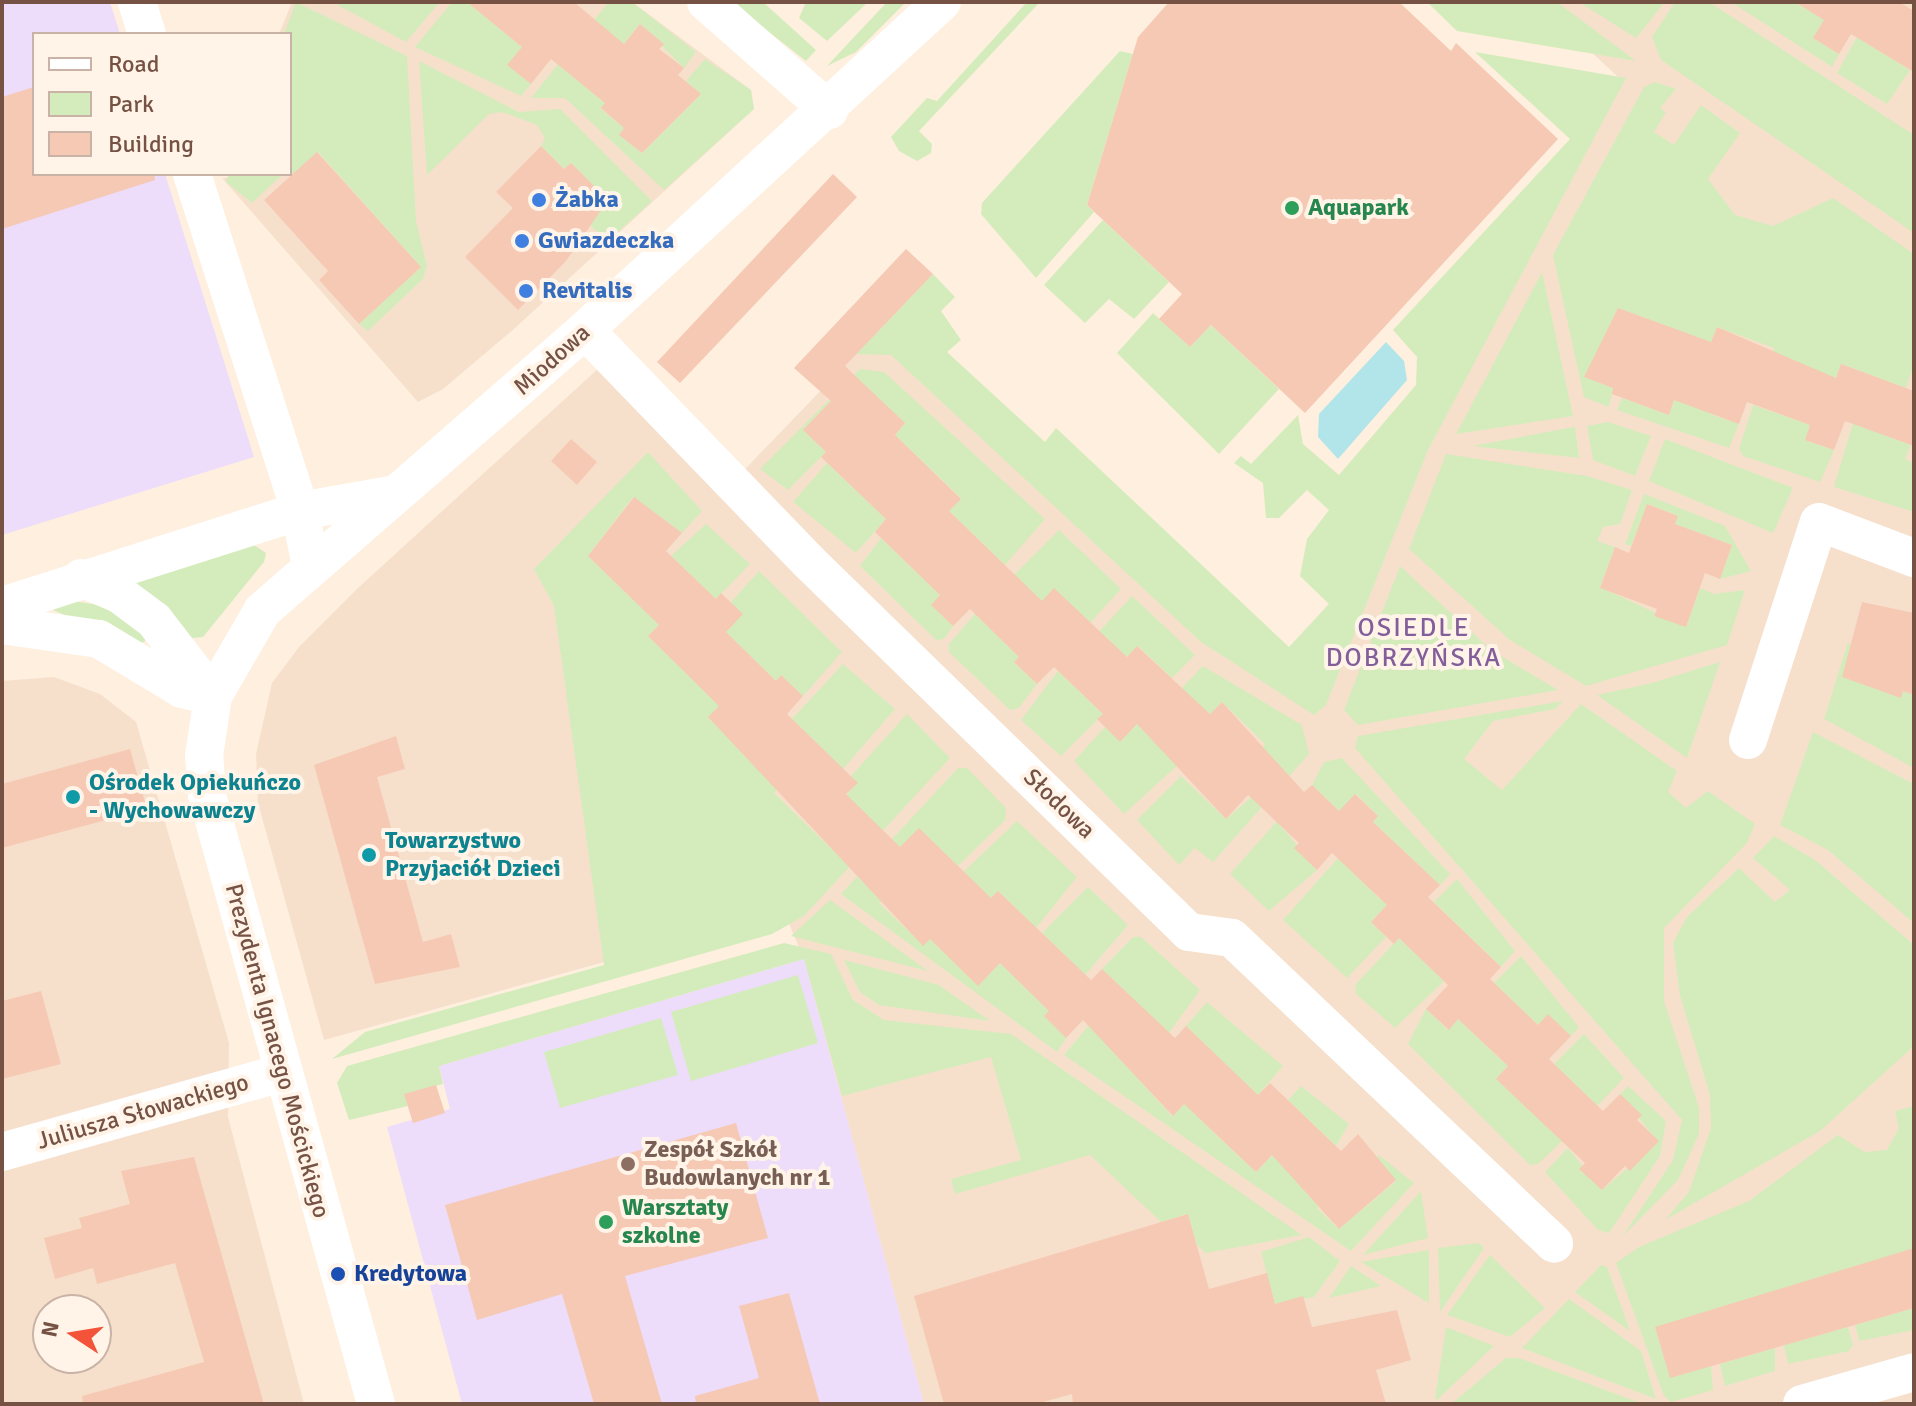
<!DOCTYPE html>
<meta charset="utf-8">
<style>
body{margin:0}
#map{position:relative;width:1916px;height:1406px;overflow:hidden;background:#feefdf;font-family:Signika,sans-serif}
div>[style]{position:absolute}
.residential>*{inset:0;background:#f6e0cc}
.education>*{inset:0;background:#eddcfa}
.green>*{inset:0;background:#d4ecbc}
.water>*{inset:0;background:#b2e5e9}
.building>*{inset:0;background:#f6c9b4}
.minor>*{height:38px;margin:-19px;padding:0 19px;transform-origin:19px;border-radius:19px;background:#fff}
.dots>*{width:22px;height:22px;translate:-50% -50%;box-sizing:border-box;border:4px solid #fff4e7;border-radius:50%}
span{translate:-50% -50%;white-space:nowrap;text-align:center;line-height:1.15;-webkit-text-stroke:8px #fff4e7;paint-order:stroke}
.shop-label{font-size:24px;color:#366cbe;font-weight:700}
.left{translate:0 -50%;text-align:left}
.leisure-label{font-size:24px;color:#27864d;font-weight:700}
.street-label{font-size:24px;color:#765245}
.culture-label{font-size:24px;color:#0d838f;font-weight:700}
.education-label{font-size:24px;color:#785e54;font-weight:700}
.transit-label{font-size:24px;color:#164399;font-weight:700}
.neighbourhood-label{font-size:26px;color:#825f9b;letter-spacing:2px}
.frame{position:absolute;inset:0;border:4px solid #765245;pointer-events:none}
.legend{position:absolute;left:32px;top:32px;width:260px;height:144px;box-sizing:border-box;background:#fff4e7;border:2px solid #c8b3a6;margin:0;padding:10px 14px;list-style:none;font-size:24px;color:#765245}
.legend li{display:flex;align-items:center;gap:16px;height:40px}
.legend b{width:40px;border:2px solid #c8b3a6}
.north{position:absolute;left:32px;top:1294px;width:80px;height:80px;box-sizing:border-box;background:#fff4e7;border:2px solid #c8b3a6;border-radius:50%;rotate:282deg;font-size:22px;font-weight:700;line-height:32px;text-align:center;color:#765245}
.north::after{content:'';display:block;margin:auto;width:28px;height:36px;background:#f35338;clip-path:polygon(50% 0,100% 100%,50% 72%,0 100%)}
</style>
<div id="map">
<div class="residential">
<div style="clip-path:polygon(292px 2px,632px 2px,751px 90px,754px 109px,515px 328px,443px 389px,418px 402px,222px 178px,290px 174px,290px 34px,279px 34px)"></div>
<div style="clip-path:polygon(1538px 2px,1914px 2px,1914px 1404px,924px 1404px,804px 959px,784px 912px,324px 1040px,258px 803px,256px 754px,272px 683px,299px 647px,358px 588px,600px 367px,721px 494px,856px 354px,931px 351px,1289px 648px,1329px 604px,1408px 445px,1619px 78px)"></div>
<div style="clip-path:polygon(evenodd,54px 677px,100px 694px,136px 722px,229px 1043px,228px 1117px,304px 1404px,2px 1404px,2px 681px,54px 677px,48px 1310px,96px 1310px,96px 1358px,48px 1358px,48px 1310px)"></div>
</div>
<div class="education">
<div style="clip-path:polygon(2px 2px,110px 2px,120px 34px,34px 34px,34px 174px,165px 174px,254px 457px,2px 535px)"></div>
<div style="clip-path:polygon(804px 959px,924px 1404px,462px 1404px,387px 1127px,450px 1109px,439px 1066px)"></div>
</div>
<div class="green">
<div style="clip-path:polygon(296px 2px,407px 56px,416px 221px,427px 266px,423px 279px,368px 331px,359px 324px,421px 267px,318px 152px,293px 174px,290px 170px,290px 34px,284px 34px)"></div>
<div style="clip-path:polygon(332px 2px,440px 2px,406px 42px)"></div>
<div style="clip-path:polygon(452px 2px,467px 2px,522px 47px,508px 65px,531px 84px,521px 96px,415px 47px)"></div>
<div style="clip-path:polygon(609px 2px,632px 2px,696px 52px,684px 68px,640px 24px,614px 56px,590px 25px)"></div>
<div style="clip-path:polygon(731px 2px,763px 2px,816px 50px,806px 61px)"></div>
<div style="clip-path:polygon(806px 2px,868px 2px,827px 41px,799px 18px)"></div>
<div style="clip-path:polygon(887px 2px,906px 2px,856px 52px,827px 66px)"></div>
<div style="clip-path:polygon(1027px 2px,1040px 2px,919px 131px,932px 144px,931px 153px,917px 161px,899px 151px,891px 137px,927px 98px,937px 101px)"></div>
<div style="clip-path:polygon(1427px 2px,1557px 2px,1636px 61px,1457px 31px)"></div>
<div style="clip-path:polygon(1579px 2px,1665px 2px,1636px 38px)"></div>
<div style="clip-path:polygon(1675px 2px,1709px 2px,1914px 135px,1914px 233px,1661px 60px,1652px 37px)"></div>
<div style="clip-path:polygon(1731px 2px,1795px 2px,1824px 20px,1813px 38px,1839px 54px,1832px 67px)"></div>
<div style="clip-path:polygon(1857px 37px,1910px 70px,1887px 104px,1837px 73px)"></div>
<div style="clip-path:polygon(1120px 51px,1133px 54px,1087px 205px,1094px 212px,1036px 278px,981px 214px,982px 203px)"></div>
<div style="clip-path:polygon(1475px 52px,1626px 78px,1428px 450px,1326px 705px,1314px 715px,1201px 642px,891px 355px,856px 354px,933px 274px,955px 297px,941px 311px,961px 340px,947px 352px,1045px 442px,1056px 428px,1289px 647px,1329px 604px,1300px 576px,1307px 539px,1329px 510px,1307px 490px,1279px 518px,1266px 518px,1263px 483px,1234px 463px,1241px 456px,1251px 464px,1298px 415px,1303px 444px,1339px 475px,1416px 385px,1417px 357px,1393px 330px,1570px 139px)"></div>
<div style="clip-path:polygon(705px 59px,751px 90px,754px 109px,664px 190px,565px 98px,531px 98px,558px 64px,605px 103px,601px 109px,624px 128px,620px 135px,642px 153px,701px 94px,686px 81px)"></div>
<div style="clip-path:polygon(419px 61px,519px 112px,560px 109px,652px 201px,607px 242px,590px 225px,608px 200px,571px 163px,564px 169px,541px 146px,545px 138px,537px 125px,502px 112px,489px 114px,427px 175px)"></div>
<div style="clip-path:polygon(1655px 82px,1676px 89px,1660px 108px,1666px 112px,1654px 132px,1674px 145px,1701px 105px,1740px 133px,1708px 179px,1735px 215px,1773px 226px,1833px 198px,1914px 254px,1914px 365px,1903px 396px,1898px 385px,1841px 364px,1832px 387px,1772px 355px,1774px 348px,1717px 327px,1705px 359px,1675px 329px,1618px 308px,1585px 377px,1613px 388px,1609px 407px,1584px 397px,1553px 255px,1644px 87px)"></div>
<div style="clip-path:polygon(229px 174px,283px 174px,252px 203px,226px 182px)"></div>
<div style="clip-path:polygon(1103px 220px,1169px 282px,1134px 319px,1109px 299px,1085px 323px,1044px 285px)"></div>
<div style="clip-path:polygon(1542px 272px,1573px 416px,1456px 434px)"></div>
<div style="clip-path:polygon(1153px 313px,1190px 347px,1211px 325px,1279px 389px,1219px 454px,1117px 353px)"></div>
<div style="clip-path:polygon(860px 369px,884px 372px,1045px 519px,1005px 565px,949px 511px,961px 498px,895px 435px,905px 423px,832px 400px,803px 430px,826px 452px,788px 490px,760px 469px)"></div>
<div style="clip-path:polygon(1680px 384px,1713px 406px,1710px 414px,1739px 424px,1729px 448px,1617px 410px,1622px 398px,1669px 415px)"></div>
<div style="clip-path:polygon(1753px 405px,1810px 425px,1805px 440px,1834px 450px,1820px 482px,1743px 456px,1739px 449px)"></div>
<div style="clip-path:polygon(1608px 422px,1651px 436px,1635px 476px,1593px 460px,1587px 426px)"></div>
<div style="clip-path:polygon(1853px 423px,1911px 445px,1905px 459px,1914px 463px,1914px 512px,1834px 487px)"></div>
<div style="clip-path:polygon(1575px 427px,1579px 458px,1472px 446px,1574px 427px)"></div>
<div style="clip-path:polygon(1665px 439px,1793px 488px,1773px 533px,1649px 481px)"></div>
<div style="clip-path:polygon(648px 452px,702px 511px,682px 533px,633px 497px,588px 556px,631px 598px,670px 613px,648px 636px,792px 774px,774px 793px,839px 856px,841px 801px,857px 783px,851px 776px,907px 714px,950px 758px,804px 916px,772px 934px,332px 1059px,365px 1032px,604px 965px,554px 606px,534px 569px)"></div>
<div style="clip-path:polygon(1446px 454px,1587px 476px,1632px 490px,1620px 524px,1603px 527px,1597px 541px,1615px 547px,1600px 587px,1686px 627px,1700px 588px,1714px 594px,1745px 590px,1727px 645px,1586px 686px,1510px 640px,1409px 549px)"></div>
<div style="clip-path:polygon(827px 463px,886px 519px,856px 553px,793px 502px)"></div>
<div style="clip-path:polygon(1644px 494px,1725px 526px,1751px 571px,1720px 579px,1732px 545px,1675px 524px,1678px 516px,1648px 504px,1631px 546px,1625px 544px)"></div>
<div style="clip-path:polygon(706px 524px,750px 564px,716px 599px,671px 556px)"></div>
<div style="clip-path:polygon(1059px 530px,1121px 589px,1090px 623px,1032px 612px,1010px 579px)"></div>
<div style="clip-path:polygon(881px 538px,940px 595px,932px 605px,953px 626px,944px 639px,936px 640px,860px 566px)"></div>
<div style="clip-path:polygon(251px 543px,266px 553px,264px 562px,203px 637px,192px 638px,129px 581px)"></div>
<div style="clip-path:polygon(1400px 566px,1491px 650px,1558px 690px,1358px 725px,1344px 710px)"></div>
<div style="clip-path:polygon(759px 571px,842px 652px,803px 696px,781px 675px,776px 681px,732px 638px,719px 638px,731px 602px)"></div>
<div style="clip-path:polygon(1132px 596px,1195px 655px,1172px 678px,1138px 646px,1115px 669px,1094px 637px)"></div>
<div style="clip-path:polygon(73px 601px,112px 607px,145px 633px,145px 641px,137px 646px,53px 610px)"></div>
<div style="clip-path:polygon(975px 614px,1019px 657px,1014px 662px,1037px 684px,1019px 708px,1010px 710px,949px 652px,949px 644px)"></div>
<div style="clip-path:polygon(1848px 642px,1901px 697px,1903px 691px,1914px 695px,1914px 768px,1824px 719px)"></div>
<div style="clip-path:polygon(1720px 662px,1687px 758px,1597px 695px,1652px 683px)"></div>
<div style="clip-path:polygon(843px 664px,895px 709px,843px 769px,792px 719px)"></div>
<div style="clip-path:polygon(1203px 666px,1302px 725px,1309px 754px,1213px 862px,1195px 848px,1179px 865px,1137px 820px,1181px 776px,1226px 819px,1282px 771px,1261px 749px,1265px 744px,1222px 702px,1199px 726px,1177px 693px)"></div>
<div style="clip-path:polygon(1058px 671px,1103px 714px,1061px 756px,1021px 720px)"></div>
<div style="clip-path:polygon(1563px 701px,1555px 709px,1493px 721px,1464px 759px,1502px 790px,1581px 704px,1677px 771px,1668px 792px,1686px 808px,1708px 791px,1755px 824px,1747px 843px,1664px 928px,1664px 1001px,1699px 1108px,1699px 1134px,1678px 1180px,1623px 1236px,1673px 1160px,1682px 1120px,1355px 748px,1358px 736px)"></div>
<div style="clip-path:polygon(1143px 718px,1179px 764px,1124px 814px,1074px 761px,1105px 727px,1121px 741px)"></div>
<div style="clip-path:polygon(1813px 732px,1914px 784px,1914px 923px,1828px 850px,1780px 825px)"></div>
<div style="clip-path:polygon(1342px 758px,1450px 874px,1440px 885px,1373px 822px,1378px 816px,1356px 794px,1332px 819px,1334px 806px,1312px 785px,1324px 762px)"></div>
<div style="clip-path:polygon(958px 768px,967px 768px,1006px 808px,1005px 820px,958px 866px,879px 903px,923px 945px,946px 921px,978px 985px,1007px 956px,1007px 969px,1049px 1011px,1066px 1038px,1057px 1052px,841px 894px)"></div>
<div style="clip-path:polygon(1017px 821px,1077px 877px,1036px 928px,998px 891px,979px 910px,958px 877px)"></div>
<div style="clip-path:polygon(1277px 821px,1317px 870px,1269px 911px,1230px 874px)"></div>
<div style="clip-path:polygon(1774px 836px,1815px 860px,1914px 945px,1914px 1046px,1820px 1131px,1665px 1220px,1689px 1192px,1711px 1128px,1710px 1095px,1680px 996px,1673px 943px,1687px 917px,1739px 868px,1775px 902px,1790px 890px,1753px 858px)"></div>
<div style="clip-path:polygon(1338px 858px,1382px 901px,1393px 898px,1371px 922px,1386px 937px,1347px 978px,1283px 920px)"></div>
<div style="clip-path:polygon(1457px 879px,1515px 951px,1501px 967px,1434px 902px)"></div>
<div style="clip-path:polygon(1088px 887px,1128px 925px,1085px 975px,1042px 933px)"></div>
<div style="clip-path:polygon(830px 900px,928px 971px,791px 936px)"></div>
<div style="clip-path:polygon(1133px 937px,1141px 937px,1200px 990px,1169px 1033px,1102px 969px)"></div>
<div style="clip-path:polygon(1399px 938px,1444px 981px,1395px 1028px,1356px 994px,1355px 985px)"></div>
<div style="clip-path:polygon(784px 943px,831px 954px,853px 1000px,884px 1020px,1011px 1034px,1302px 1235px,1206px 1253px,1197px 1245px,1188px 1214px,1161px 1222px,1090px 1155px,955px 1194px,951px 1179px,1021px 1160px,991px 1057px,842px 1096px,804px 959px,439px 1066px,443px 1084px,405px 1094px,408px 1106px,349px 1120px,337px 1083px,347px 1066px)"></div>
<div style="clip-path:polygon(1521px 956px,1579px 1027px,1571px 1036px,1548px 1015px,1538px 1025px,1494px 983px)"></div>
<div style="clip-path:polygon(844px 960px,939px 985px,990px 1021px,879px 1005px,860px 992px)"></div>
<div style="clip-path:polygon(798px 975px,818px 1043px,691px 1081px,671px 1012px)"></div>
<div style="clip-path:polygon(1207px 1002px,1283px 1066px,1252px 1102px,1186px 1026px)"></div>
<div style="clip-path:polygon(1426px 1009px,1448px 1030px,1458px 1019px,1502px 1061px,1513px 1060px,1497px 1079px,1562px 1141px,1538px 1164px,1530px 1165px,1408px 1044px)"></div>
<div style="clip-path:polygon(661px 1018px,678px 1075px,560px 1108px,544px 1052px)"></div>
<div style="clip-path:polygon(1089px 1025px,1172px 1116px,1196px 1092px,1212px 1131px,1256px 1172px,1279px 1148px,1322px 1203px,1317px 1208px,1339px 1229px,1396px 1181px,1375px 1160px,1379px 1155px,1414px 1183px,1351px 1251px,1064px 1055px)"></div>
<div style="clip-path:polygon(1584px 1034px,1624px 1078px,1597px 1106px,1554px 1064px)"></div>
<div style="clip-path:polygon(1301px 1086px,1349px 1124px,1336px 1146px,1288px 1100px)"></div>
<div style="clip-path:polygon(1628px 1086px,1666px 1121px,1660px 1156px,1609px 1233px,1598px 1230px,1545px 1172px,1568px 1148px,1602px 1190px,1658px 1142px,1620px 1094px)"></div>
<div style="clip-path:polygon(1914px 1106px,1914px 1249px,1672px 1377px,1711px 1366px,1713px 1390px,1671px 1402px,1664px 1396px,1616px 1263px,1639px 1247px,1749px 1201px,1838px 1135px,1865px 1152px,1887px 1150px,1899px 1128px,1895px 1111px)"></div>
<div style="clip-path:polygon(1421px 1191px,1428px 1238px,1363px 1255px)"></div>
<div style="clip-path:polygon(1309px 1237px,1340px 1261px,1314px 1297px,1275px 1304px,1261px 1252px)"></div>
<div style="clip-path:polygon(1479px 1243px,1484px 1248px,1440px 1312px,1438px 1248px)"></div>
<div style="clip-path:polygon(1429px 1250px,1429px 1303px,1361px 1262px)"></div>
<div style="clip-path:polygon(1490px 1255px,1545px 1308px,1510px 1337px,1447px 1315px)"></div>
<div style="clip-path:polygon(1601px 1265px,1607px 1267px,1630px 1331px,1575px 1292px)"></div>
<div style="clip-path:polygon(1351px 1266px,1381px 1286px,1329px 1298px)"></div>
<div style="clip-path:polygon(1569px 1299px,1641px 1351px,1656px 1399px,1522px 1348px)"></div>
<div style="clip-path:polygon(1914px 1308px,1914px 1330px,1859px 1341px,1855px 1325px)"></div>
<div style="clip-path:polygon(1446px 1327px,1494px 1346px,1437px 1400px,1435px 1398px)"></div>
<div style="clip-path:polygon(1848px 1327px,1853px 1345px,1849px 1351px,1788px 1364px,1784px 1345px)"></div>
<div style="clip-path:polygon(1775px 1348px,1775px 1371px,1725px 1386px,1720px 1364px)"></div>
<div style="clip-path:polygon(1506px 1358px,1519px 1358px,1643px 1404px,1451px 1404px)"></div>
</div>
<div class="water">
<div style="clip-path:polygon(1386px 342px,1404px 361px,1407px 380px,1338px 459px,1318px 437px,1319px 414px)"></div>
</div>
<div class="building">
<div style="clip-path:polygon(467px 2px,574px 2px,624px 44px,640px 24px,664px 44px,659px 49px,684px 68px,678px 75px,701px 94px,642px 153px,619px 135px,624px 128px,601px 108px,605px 103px,551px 59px,531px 84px,507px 65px,522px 47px)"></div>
<div style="clip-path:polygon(1169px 2px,1399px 2px,1451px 51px,1456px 43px,1558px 139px,1305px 413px,1211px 325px,1190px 347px,1159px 319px,1182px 294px,1087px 205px,1138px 37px)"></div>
<div style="clip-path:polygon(1795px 2px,1899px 2px,1914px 11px,1914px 72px,1851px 34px,1839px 54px,1813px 38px,1824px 20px)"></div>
<div style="clip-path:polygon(34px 87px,34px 174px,154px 174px,155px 180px,2px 229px,2px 97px)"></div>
<div style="clip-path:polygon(541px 146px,564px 169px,571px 163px,608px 200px,566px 261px,518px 310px,465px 257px,513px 208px,496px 192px)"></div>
<div style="clip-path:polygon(317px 152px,421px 267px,359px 324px,319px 280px,328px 271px,264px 200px)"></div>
<div style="clip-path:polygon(833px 174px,857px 197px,680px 383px,657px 362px)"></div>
<div style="clip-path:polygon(906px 249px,933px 274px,845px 366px,905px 423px,895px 435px,961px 499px,949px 511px,1042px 601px,1054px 588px,1127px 657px,1137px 646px,1210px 714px,1222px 702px,1304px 792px,1312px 785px,1339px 811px,1355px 794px,1378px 816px,1373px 822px,1440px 885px,1428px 897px,1501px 967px,1490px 979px,1538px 1025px,1548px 1014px,1571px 1036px,1549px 1059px,1603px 1111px,1620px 1094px,1642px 1115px,1637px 1120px,1659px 1141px,1630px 1171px,1625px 1166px,1602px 1190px,1579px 1169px,1585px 1163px,1496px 1079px,1508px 1066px,1458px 1019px,1449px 1030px,1426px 1009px,1448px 985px,1399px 938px,1394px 944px,1371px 922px,1387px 905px,1332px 853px,1317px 870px,1294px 848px,1299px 843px,1248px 795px,1226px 819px,1137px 724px,1120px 742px,1097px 719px,1103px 714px,1054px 667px,1037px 684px,1014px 662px,1019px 657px,970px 609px,953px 626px,931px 605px,940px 595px,875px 532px,886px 519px,821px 457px,826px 452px,803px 430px,831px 401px,794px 368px)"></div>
<div style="clip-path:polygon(1618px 308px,1711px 342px,1717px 327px,1836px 378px,1841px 364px,1914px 391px,1914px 446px,1845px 421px,1834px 450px,1805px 440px,1810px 425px,1747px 402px,1739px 424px,1674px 400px,1669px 415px,1612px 394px,1613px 388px,1584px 377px)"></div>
<div style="clip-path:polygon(571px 439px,597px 462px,577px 485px,551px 461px)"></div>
<div style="clip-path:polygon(634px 497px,682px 533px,666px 551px,716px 599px,721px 593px,743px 614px,726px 632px,776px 681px,781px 675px,803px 696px,787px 714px,858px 783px,846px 794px,900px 847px,919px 828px,991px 898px,998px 891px,1091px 980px,1102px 969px,1175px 1038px,1186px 1026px,1258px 1095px,1270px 1083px,1341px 1151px,1358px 1134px,1396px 1180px,1339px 1229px,1272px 1155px,1256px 1172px,1184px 1104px,1173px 1116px,1083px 1020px,1066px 1038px,1044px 1016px,1049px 1011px,1000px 963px,978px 986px,930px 939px,923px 946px,708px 717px,719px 706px,648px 636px,659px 625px,588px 556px)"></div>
<div style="clip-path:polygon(1647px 504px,1678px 516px,1675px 524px,1732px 545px,1720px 579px,1705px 573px,1686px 627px,1654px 616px,1657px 609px,1600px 588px,1615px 547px,1629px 553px)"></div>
<div style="clip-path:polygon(1862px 602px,1914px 613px,1914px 695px,1903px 691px,1901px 698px,1842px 677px)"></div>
<div style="clip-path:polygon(396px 736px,405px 769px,377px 777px,423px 942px,451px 934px,460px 967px,375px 984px,314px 765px)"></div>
<div style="clip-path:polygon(130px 749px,147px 809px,2px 848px,2px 784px)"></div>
<div style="clip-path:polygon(41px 991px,61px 1064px,2px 1079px,2px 1001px)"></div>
<div style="clip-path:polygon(436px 1085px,445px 1113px,413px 1123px,404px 1094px)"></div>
<div style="clip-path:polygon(736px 1123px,768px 1238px,625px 1276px,662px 1404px,594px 1404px,562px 1294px,477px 1320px,445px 1205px)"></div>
<div style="clip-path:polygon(194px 1157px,264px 1404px,83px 1404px,82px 1396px,204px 1362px,175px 1263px,97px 1284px,93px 1268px,55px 1279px,44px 1238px,82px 1228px,79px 1218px,130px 1204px,121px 1171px)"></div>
<div style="clip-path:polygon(1188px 1214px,1209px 1289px,1267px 1273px,1275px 1304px,1303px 1296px,1312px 1327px,1397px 1310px,1411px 1360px,1376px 1370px,1386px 1404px,1073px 1404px,1072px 1394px,1036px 1404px,944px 1404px,914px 1296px)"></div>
<div style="clip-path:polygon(1914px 1248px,1914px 1308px,1670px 1378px,1655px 1327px)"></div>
<div style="clip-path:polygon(789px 1293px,820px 1404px,696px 1404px,695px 1396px,759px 1378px,739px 1306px)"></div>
</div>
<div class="minor">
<div style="left:137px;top:2px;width:34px;rotate:73deg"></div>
<div style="left:706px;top:2px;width:164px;rotate:41.3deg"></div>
<div style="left:192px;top:174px;width:354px;rotate:72.2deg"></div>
<div style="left:300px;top:511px;width:56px;rotate:78.7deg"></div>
<div style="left:585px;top:330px;width:322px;rotate:46deg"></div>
<div style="left:809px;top:562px;width:530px;rotate:44.24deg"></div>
<div style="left:1189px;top:932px;width:43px;rotate:7.9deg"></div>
<div style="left:1232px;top:938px;width:444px;rotate:43.5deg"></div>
<div style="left:81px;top:578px;width:41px;rotate:22.8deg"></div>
<div style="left:119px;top:594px;width:44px;rotate:36.6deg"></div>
<div style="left:154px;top:620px;width:96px;rotate:52.2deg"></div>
<div style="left:2px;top:606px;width:313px;rotate:-17.7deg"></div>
<div style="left:300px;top:511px;width:92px;rotate:-10deg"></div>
<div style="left:2px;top:625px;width:98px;rotate:8.2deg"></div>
<div style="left:99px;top:639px;width:97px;rotate:31.1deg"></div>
<div style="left:182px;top:689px;width:32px;rotate:13deg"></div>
<div style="left:1748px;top:740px;width:229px;rotate:-72deg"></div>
<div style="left:1819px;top:522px;width:102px;rotate:20.8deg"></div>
<div style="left:2px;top:1152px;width:293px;rotate:-15.8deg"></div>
<div style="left:376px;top:1404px;width:632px;rotate:-105.51deg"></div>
<div style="left:207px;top:795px;width:39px;rotate:-94deg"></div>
<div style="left:204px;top:756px;width:61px;rotate:-81.5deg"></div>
<div style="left:213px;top:696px;width:98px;rotate:-60deg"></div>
<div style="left:262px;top:611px;width:428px;rotate:-41deg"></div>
<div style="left:585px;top:330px;width:485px;rotate:-42.6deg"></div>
<div style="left:1802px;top:1404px;width:116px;rotate:-15.9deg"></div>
</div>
<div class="dots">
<div style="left:539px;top:200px;background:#3f7fe0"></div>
<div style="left:1292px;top:208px;background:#2e9e5b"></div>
<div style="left:522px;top:241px;background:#3f7fe0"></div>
<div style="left:526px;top:291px;background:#3f7fe0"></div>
<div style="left:73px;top:797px;background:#0f9aa8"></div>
<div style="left:369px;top:855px;background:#0f9aa8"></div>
<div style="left:628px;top:1164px;background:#8d6e63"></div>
<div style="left:606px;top:1222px;background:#2e9e5b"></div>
<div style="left:338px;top:1274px;background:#1a4fb4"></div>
</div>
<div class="shop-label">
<span class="left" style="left:555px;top:200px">Żabka</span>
<span class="left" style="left:538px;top:241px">Gwiazdeczka</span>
<span class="left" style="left:542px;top:291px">Revitalis</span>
</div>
<div class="leisure-label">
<span class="left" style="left:1308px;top:208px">Aquapark</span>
<span class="left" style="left:622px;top:1222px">Warsztaty<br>szkolne</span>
</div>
<div class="street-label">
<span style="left:552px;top:360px;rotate:-42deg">Miodowa</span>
<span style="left:1059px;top:804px;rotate:44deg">Słodowa</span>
<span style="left:277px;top:1051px;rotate:75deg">Prezydenta Ignacego Mościckiego</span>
<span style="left:143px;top:1112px;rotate:-16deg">Juliusza Słowackiego</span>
</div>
<div class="culture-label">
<span class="left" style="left:89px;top:797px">Ośrodek Opiekuńczo<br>- Wychowawczy</span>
<span class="left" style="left:385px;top:855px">Towarzystwo<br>Przyjaciół Dzieci</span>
</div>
<div class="education-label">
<span class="left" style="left:644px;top:1164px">Zespół Szkół<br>Budowlanych nr 1</span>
</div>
<div class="transit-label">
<span class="left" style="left:354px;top:1274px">Kredytowa</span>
</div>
<div class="neighbourhood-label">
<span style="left:1414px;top:644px">OSIEDLE<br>DOBRZYŃSKA</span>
</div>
<div class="frame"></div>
<ul class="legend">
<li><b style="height:10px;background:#fff"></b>Road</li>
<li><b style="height:22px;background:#d4ecbc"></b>Park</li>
<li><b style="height:22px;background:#f6c9b4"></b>Building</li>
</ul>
<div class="north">N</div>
</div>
